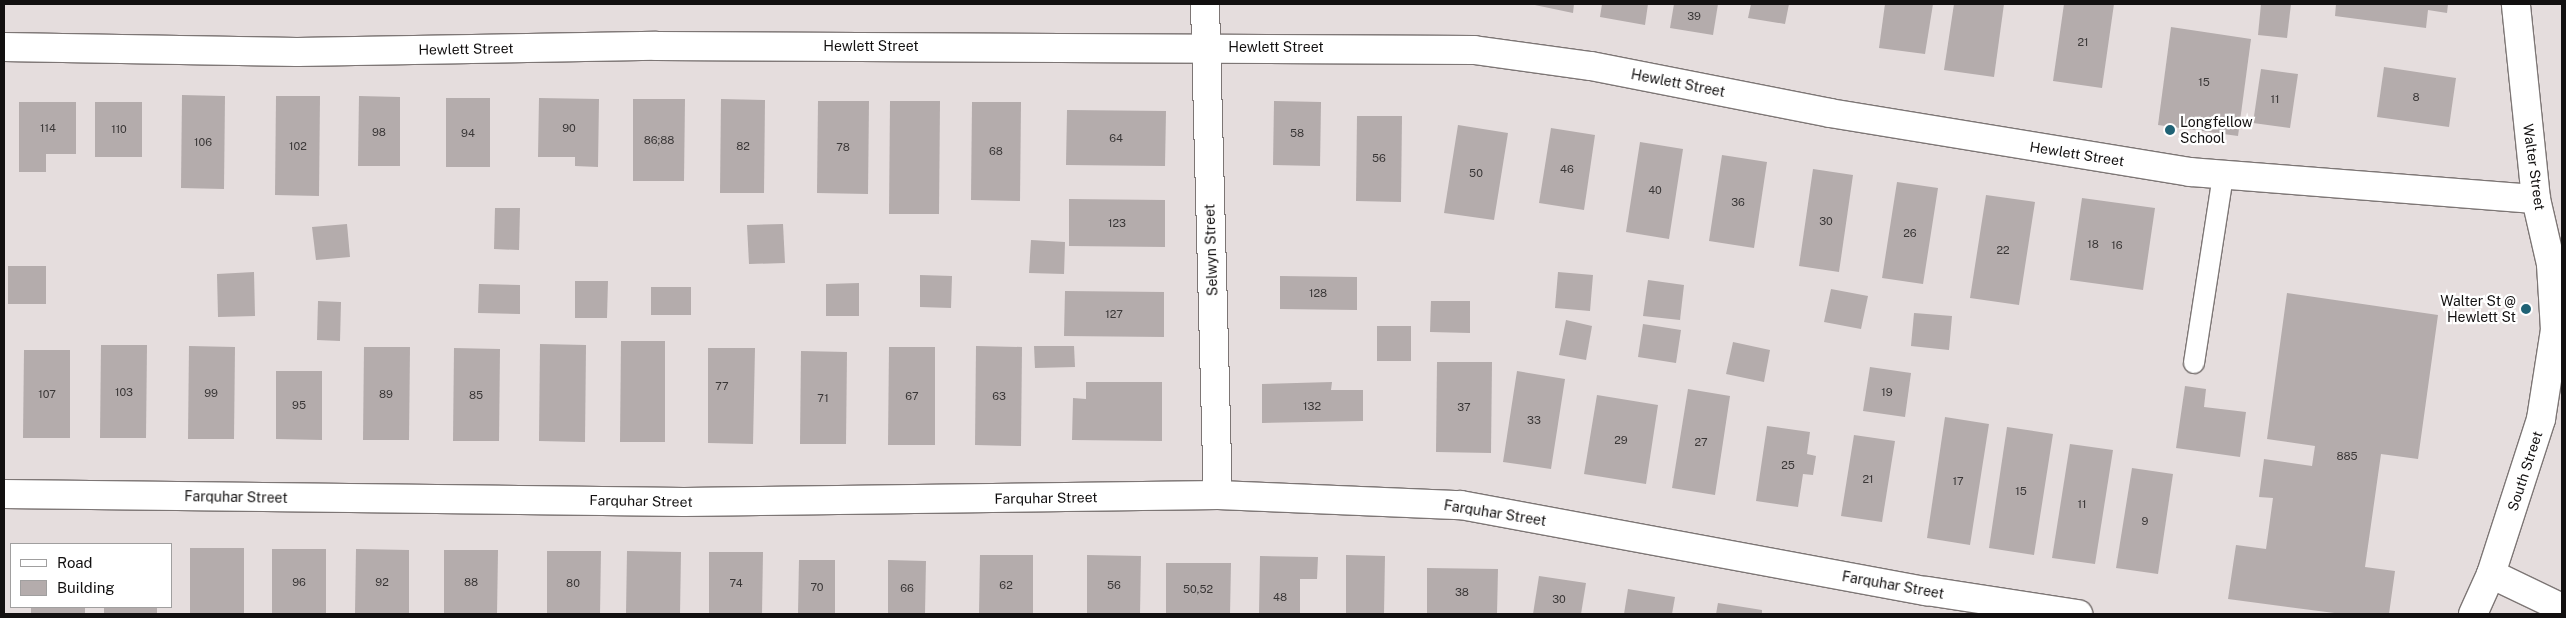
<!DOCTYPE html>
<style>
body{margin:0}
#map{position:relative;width:2566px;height:618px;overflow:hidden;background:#e5dddd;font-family:"Public Sans",sans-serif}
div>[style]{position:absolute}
.building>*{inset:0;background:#b4acac}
.roads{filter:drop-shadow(1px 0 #7d7675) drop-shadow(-1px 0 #7d7675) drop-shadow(0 1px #7d7675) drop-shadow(0 -1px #7d7675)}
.service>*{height:20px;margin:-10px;padding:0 10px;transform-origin:10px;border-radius:10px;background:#fff}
.minor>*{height:28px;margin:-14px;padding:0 14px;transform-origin:14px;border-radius:14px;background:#fff}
.tertiary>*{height:28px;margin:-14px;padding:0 14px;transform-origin:14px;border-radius:14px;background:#fff}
.dots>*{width:14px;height:14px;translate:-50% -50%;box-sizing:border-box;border:2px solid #fff;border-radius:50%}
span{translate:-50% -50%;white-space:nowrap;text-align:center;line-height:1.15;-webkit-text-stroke:4.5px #fff;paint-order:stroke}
.number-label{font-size:11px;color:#3a3737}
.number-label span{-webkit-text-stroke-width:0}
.street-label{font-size:14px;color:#121010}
.poi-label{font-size:14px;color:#121010}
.left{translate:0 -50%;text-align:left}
.right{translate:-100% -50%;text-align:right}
.frame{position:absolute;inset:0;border:5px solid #121010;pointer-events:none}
.legend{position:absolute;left:10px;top:543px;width:162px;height:65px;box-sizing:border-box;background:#fff;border:1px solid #a09f9f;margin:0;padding:6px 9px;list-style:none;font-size:15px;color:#121010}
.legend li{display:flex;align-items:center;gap:10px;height:25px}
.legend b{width:25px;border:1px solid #a09f9f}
</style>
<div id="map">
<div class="building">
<div style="clip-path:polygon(1530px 4px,1574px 4px,1573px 13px)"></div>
<div style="clip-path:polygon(1602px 4px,1648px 4px,1645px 25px,1600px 17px)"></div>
<div style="clip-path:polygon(1674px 4px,1718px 4px,1713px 35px,1670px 28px)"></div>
<div style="clip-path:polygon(1751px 4px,1789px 4px,1785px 24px,1748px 18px)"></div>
<div style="clip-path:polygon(1885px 4px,1933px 4px,1925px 54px,1879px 48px)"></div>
<div style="clip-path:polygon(1954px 4px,2004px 4px,1994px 77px,1944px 70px)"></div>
<div style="clip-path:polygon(2064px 4px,2114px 4px,2102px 88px,2053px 81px)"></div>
<div style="clip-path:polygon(2261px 4px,2291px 4px,2287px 38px,2258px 35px)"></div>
<div style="clip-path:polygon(2336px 4px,2448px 4px,2447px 13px,2428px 10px,2426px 28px,2335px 16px)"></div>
<div style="clip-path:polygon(2171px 27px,2251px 39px,2238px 136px,2158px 125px)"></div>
<div style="clip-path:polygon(2384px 67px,2456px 78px,2449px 127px,2377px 117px)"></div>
<div style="clip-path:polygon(2261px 69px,2298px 74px,2290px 128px,2253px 123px)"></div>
<div style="clip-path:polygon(182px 95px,225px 96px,224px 189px,181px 188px)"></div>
<div style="clip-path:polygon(276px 96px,320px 96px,319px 196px,275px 195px)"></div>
<div style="clip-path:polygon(359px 96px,400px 97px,400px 166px,358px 166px)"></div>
<div style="clip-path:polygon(446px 98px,490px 98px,490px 167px,446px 167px)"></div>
<div style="clip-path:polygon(539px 98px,599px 99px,598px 167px,575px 166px,575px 157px,538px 157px)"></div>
<div style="clip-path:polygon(633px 99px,685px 99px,684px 181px,633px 181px)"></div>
<div style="clip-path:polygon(721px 99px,765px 100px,764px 193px,720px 193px)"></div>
<div style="clip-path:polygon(818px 101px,869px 101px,868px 194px,817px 193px)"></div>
<div style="clip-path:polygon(890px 101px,940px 101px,939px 214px,889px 214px)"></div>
<div style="clip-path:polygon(1274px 101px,1321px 102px,1320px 166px,1273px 165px)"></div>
<div style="clip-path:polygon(19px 102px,76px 102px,76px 154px,46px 154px,46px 172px,19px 172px)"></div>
<div style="clip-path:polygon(95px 102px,142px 102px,142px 157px,95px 157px)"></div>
<div style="clip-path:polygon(972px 102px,1021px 102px,1020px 201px,971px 200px)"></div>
<div style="clip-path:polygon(1067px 110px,1166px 111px,1165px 166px,1066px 165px)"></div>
<div style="clip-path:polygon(1357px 116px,1402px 116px,1401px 202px,1356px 201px)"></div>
<div style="clip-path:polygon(1458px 125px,1508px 133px,1494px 220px,1444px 213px)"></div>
<div style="clip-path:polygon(1551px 128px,1595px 135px,1584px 210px,1539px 203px)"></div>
<div style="clip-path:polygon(1640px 142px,1683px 149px,1669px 239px,1626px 232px)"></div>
<div style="clip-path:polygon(1722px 155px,1767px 162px,1754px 248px,1709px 241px)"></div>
<div style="clip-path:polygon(1813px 169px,1853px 175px,1839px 272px,1799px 266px)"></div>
<div style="clip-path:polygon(1897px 182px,1938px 188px,1923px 284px,1882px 278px)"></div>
<div style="clip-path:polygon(1986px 195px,2035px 202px,2019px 305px,1970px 298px)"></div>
<div style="clip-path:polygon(2082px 198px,2155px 208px,2143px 290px,2070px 280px)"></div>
<div style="clip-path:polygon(1069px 199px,1165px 200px,1165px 247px,1069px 246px)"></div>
<div style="clip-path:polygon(495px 208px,520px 208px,519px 250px,494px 249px)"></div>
<div style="clip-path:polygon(347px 224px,350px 257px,316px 260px,312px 227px)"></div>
<div style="clip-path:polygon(783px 224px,785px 263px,749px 264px,747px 225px)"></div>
<div style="clip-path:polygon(1031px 240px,1065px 242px,1064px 274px,1029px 273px)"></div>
<div style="clip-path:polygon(8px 266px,46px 266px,46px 304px,8px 304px)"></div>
<div style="clip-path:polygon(254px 272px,255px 316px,218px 317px,217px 274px)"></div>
<div style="clip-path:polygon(1558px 272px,1593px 275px,1590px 311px,1555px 308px)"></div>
<div style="clip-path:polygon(920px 275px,952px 276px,951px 308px,920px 307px)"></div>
<div style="clip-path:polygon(1280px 276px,1357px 277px,1357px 310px,1280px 309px)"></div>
<div style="clip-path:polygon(1648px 280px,1684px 285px,1680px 320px,1643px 316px)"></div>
<div style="clip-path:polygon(575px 281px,608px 281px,607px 318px,575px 318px)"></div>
<div style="clip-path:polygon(859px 283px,859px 316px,826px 316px,826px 284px)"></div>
<div style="clip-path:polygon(479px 284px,520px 285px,520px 314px,478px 313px)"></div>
<div style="clip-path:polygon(651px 287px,691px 287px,691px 315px,651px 315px)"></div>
<div style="clip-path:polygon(1831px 289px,1868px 296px,1861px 329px,1824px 322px)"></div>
<div style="clip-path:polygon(1065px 291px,1164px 292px,1164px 337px,1064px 336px)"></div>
<div style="clip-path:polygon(2287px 293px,2438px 315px,2418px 459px,2381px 454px,2365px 567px,2395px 571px,2389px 614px,2342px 614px,2228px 599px,2236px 545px,2266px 549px,2273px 498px,2259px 497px,2264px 459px,2312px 466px,2315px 446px,2267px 439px)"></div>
<div style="clip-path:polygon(318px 301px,341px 302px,340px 341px,317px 340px)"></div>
<div style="clip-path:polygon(1431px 301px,1470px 301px,1470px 333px,1430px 332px)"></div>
<div style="clip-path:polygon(1914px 313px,1952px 316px,1949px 350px,1911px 346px)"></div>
<div style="clip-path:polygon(1566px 320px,1592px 326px,1586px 360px,1559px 355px)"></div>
<div style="clip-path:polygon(1643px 324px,1681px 330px,1676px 363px,1638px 357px)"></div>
<div style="clip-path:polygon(1377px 326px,1411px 326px,1411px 361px,1377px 361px)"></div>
<div style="clip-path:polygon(621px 341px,665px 341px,665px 442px,620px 442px)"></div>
<div style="clip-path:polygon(1733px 342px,1770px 350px,1764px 382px,1726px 374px)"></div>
<div style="clip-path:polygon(540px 344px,586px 345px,585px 442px,539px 441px)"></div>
<div style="clip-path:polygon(101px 345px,147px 345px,146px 438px,100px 438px)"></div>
<div style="clip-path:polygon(189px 346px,235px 347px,234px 439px,188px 439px)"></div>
<div style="clip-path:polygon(976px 346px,1022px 347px,1021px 446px,975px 445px)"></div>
<div style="clip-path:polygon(1034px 346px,1074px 346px,1075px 367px,1035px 368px)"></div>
<div style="clip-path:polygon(364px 347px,410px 347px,409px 440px,363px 440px)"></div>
<div style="clip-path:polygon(889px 347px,935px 347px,935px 445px,888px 445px)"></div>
<div style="clip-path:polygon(454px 348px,500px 349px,499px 441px,453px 441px)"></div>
<div style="clip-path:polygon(708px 348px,755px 348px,753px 444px,708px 443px)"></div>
<div style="clip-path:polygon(24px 350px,70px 350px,70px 438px,23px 438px)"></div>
<div style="clip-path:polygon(801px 351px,847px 352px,846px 444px,800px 444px)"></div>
<div style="clip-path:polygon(1437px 362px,1492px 362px,1491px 453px,1436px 452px)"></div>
<div style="clip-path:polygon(1870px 367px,1911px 373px,1905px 417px,1863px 411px)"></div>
<div style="clip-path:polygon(276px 371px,322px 371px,322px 440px,276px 439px)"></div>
<div style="clip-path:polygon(1517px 371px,1565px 379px,1551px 469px,1503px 462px)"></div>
<div style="clip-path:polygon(1086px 382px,1162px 382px,1162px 441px,1072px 440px,1073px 398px,1086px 399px)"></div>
<div style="clip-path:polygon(1332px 382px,1331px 390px,1363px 390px,1363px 421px,1262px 423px,1262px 384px)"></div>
<div style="clip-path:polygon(2185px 386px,2206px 389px,2204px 407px,2246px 412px,2240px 457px,2176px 448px)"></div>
<div style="clip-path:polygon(1688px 389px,1730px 396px,1715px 495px,1672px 488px)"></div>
<div style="clip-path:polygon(1597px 395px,1658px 405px,1646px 484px,1584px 474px)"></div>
<div style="clip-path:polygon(1945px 417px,1989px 424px,1970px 545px,1927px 538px)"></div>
<div style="clip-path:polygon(1767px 426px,1810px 432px,1807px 454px,1816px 456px,1813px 475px,1803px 474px,1798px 507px,1756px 501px)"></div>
<div style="clip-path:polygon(2007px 427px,2053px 434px,2034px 555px,1989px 548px)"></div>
<div style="clip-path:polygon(1854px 435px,1895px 441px,1882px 522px,1841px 516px)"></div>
<div style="clip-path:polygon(2070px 444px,2113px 450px,2095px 564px,2052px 558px)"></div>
<div style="clip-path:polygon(2132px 468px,2173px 474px,2158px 574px,2116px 568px)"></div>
<div style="clip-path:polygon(190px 548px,244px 548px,244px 614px,190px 614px)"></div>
<div style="clip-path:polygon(272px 549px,326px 549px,326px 614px,272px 614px)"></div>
<div style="clip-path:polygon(356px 549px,409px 550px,409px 614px,355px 614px)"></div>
<div style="clip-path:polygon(444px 550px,498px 550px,497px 614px,444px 614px)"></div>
<div style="clip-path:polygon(547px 551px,601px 551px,600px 614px,547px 614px)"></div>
<div style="clip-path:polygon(627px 551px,681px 552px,680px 614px,626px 614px)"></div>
<div style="clip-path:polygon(709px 552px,763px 552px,762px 614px,709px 614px)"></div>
<div style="clip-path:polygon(980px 555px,1033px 555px,1033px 614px,979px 614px)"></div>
<div style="clip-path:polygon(1087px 555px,1141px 556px,1140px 614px,1087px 614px)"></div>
<div style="clip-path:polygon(1346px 555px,1385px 556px,1384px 614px,1346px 614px)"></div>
<div style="clip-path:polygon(1260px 556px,1318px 557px,1317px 579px,1300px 579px,1300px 614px,1259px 614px)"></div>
<div style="clip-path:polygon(799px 560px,835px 560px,835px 614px,798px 614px)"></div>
<div style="clip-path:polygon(888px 560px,926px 561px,925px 614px,888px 614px)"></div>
<div style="clip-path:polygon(1166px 563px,1231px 563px,1230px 614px,1166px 614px)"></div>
<div style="clip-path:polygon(1427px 568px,1498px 569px,1497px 614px,1427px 614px)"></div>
<div style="clip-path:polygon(1539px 576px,1586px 583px,1581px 614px,1533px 614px)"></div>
<div style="clip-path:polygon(1628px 589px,1675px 597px,1672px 614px,1624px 614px)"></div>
<div style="clip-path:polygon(1718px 603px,1762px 610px,1762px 614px,1716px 614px)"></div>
<div style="clip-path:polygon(31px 607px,85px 607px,85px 614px,31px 614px)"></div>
<div style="clip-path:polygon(104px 607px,157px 607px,157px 614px,104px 614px)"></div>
</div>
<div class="roads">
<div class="service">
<div style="left:2194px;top:363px;width:190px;rotate:-81.2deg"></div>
</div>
<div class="minor">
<div style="left:1205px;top:4px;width:491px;rotate:88.5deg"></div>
<div style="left:4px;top:47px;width:293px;rotate:1deg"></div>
<div style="left:297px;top:52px;width:359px;rotate:-1deg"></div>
<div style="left:656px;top:46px;width:818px;rotate:0.28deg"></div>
<div style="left:1474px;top:50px;width:118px;rotate:7.8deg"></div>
<div style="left:1591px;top:66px;width:244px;rotate:11.1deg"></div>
<div style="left:1830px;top:113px;width:365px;rotate:9.3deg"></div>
<div style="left:2190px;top:172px;width:347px;rotate:4.5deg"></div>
<div style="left:4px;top:494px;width:680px;rotate:0.67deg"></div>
<div style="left:684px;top:502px;width:534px;rotate:-0.75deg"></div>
<div style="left:1218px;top:495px;width:243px;rotate:2.4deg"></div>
<div style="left:1461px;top:505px;width:474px;rotate:10.5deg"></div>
<div style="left:1927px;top:591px;width:153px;rotate:8.7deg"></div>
<div style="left:2491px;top:574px;width:79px;rotate:25.6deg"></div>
</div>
<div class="tertiary">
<div style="left:2473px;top:614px;width:44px;rotate:-65.8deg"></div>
<div style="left:2491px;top:574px;width:163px;rotate:-72.1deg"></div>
<div style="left:2541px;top:419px;width:90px;rotate:-81.1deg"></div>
<div style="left:2555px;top:330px;width:66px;rotate:-93.5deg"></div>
<div style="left:2551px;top:264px;width:67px;rotate:-103deg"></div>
<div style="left:2536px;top:199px;width:196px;rotate:-95.9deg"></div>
</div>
</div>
<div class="dots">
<div style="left:2170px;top:130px;background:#1f6275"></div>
<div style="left:2526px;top:309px;background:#1f6275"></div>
</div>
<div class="number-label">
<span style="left:1694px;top:16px">39</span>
<span style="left:2083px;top:42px">21</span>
<span style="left:2204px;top:82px">15</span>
<span style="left:2416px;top:97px">8</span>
<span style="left:2275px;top:99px">11</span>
<span style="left:48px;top:128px">114</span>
<span style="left:569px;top:128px">90</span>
<span style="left:119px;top:129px">110</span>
<span style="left:379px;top:132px">98</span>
<span style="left:468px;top:133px">94</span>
<span style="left:1297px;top:133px">58</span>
<span style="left:1116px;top:138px">64</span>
<span style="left:659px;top:140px">86;88</span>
<span style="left:203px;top:142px">106</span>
<span style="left:298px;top:146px">102</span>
<span style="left:743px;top:146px">82</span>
<span style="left:843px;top:147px">78</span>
<span style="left:996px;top:151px">68</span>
<span style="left:1379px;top:158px">56</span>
<span style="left:1567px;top:169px">46</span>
<span style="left:1476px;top:173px">50</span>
<span style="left:1655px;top:190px">40</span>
<span style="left:1738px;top:202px">36</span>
<span style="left:1826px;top:221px">30</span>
<span style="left:1117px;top:223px">123</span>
<span style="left:1910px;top:233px">26</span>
<span style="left:2093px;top:244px">18</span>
<span style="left:2117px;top:245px">16</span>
<span style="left:2003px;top:250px">22</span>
<span style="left:1318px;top:293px">128</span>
<span style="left:1114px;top:314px">127</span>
<span style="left:722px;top:386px">77</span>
<span style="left:124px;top:392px">103</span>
<span style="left:1887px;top:392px">19</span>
<span style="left:211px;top:393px">99</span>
<span style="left:47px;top:394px">107</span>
<span style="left:386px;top:394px">89</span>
<span style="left:476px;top:395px">85</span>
<span style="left:912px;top:396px">67</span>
<span style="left:999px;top:396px">63</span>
<span style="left:823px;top:398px">71</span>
<span style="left:299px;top:405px">95</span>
<span style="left:1312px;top:406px">132</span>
<span style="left:1464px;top:407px">37</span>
<span style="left:1534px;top:420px">33</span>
<span style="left:1621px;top:440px">29</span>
<span style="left:1701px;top:442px">27</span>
<span style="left:2347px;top:456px">885</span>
<span style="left:1788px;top:465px">25</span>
<span style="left:1868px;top:479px">21</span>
<span style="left:1958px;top:481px">17</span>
<span style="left:2021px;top:491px">15</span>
<span style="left:2082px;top:504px">11</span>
<span style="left:2145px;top:521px">9</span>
<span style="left:299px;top:582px">96</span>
<span style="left:382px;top:582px">92</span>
<span style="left:471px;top:582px">88</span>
<span style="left:573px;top:583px">80</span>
<span style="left:736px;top:583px">74</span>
<span style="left:1006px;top:585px">62</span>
<span style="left:1114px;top:585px">56</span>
<span style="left:817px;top:587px">70</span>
<span style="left:907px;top:588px">66</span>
<span style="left:1198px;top:589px">50,52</span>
<span style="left:1462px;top:592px">38</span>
<span style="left:1280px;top:597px">48</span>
<span style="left:1559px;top:599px">30</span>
</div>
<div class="street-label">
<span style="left:871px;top:46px">Hewlett Street</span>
<span style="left:1276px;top:47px">Hewlett Street</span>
<span style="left:466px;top:49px;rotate:-1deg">Hewlett Street</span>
<span style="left:1678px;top:83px;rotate:11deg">Hewlett Street</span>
<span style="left:2077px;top:154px;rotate:9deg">Hewlett Street</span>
<span style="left:2534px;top:167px;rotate:82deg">Walter Street</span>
<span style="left:1211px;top:250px;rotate:-92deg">Selwyn Street</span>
<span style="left:2525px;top:471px;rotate:-72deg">South Street</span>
<span style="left:236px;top:497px;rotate:1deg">Farquhar Street</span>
<span style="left:1046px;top:498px;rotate:-1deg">Farquhar Street</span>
<span style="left:641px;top:501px;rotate:1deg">Farquhar Street</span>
<span style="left:1495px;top:513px;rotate:9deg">Farquhar Street</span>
<span style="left:1893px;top:585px;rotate:10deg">Farquhar Street</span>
</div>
<div class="poi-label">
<span class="left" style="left:2180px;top:130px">Longfellow<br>School</span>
<span class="right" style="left:2516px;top:309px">Walter St @<br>Hewlett St</span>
</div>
<div class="frame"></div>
<ul class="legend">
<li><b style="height:6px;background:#fff"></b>Road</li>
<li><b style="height:14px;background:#b4acac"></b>Building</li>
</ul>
</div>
